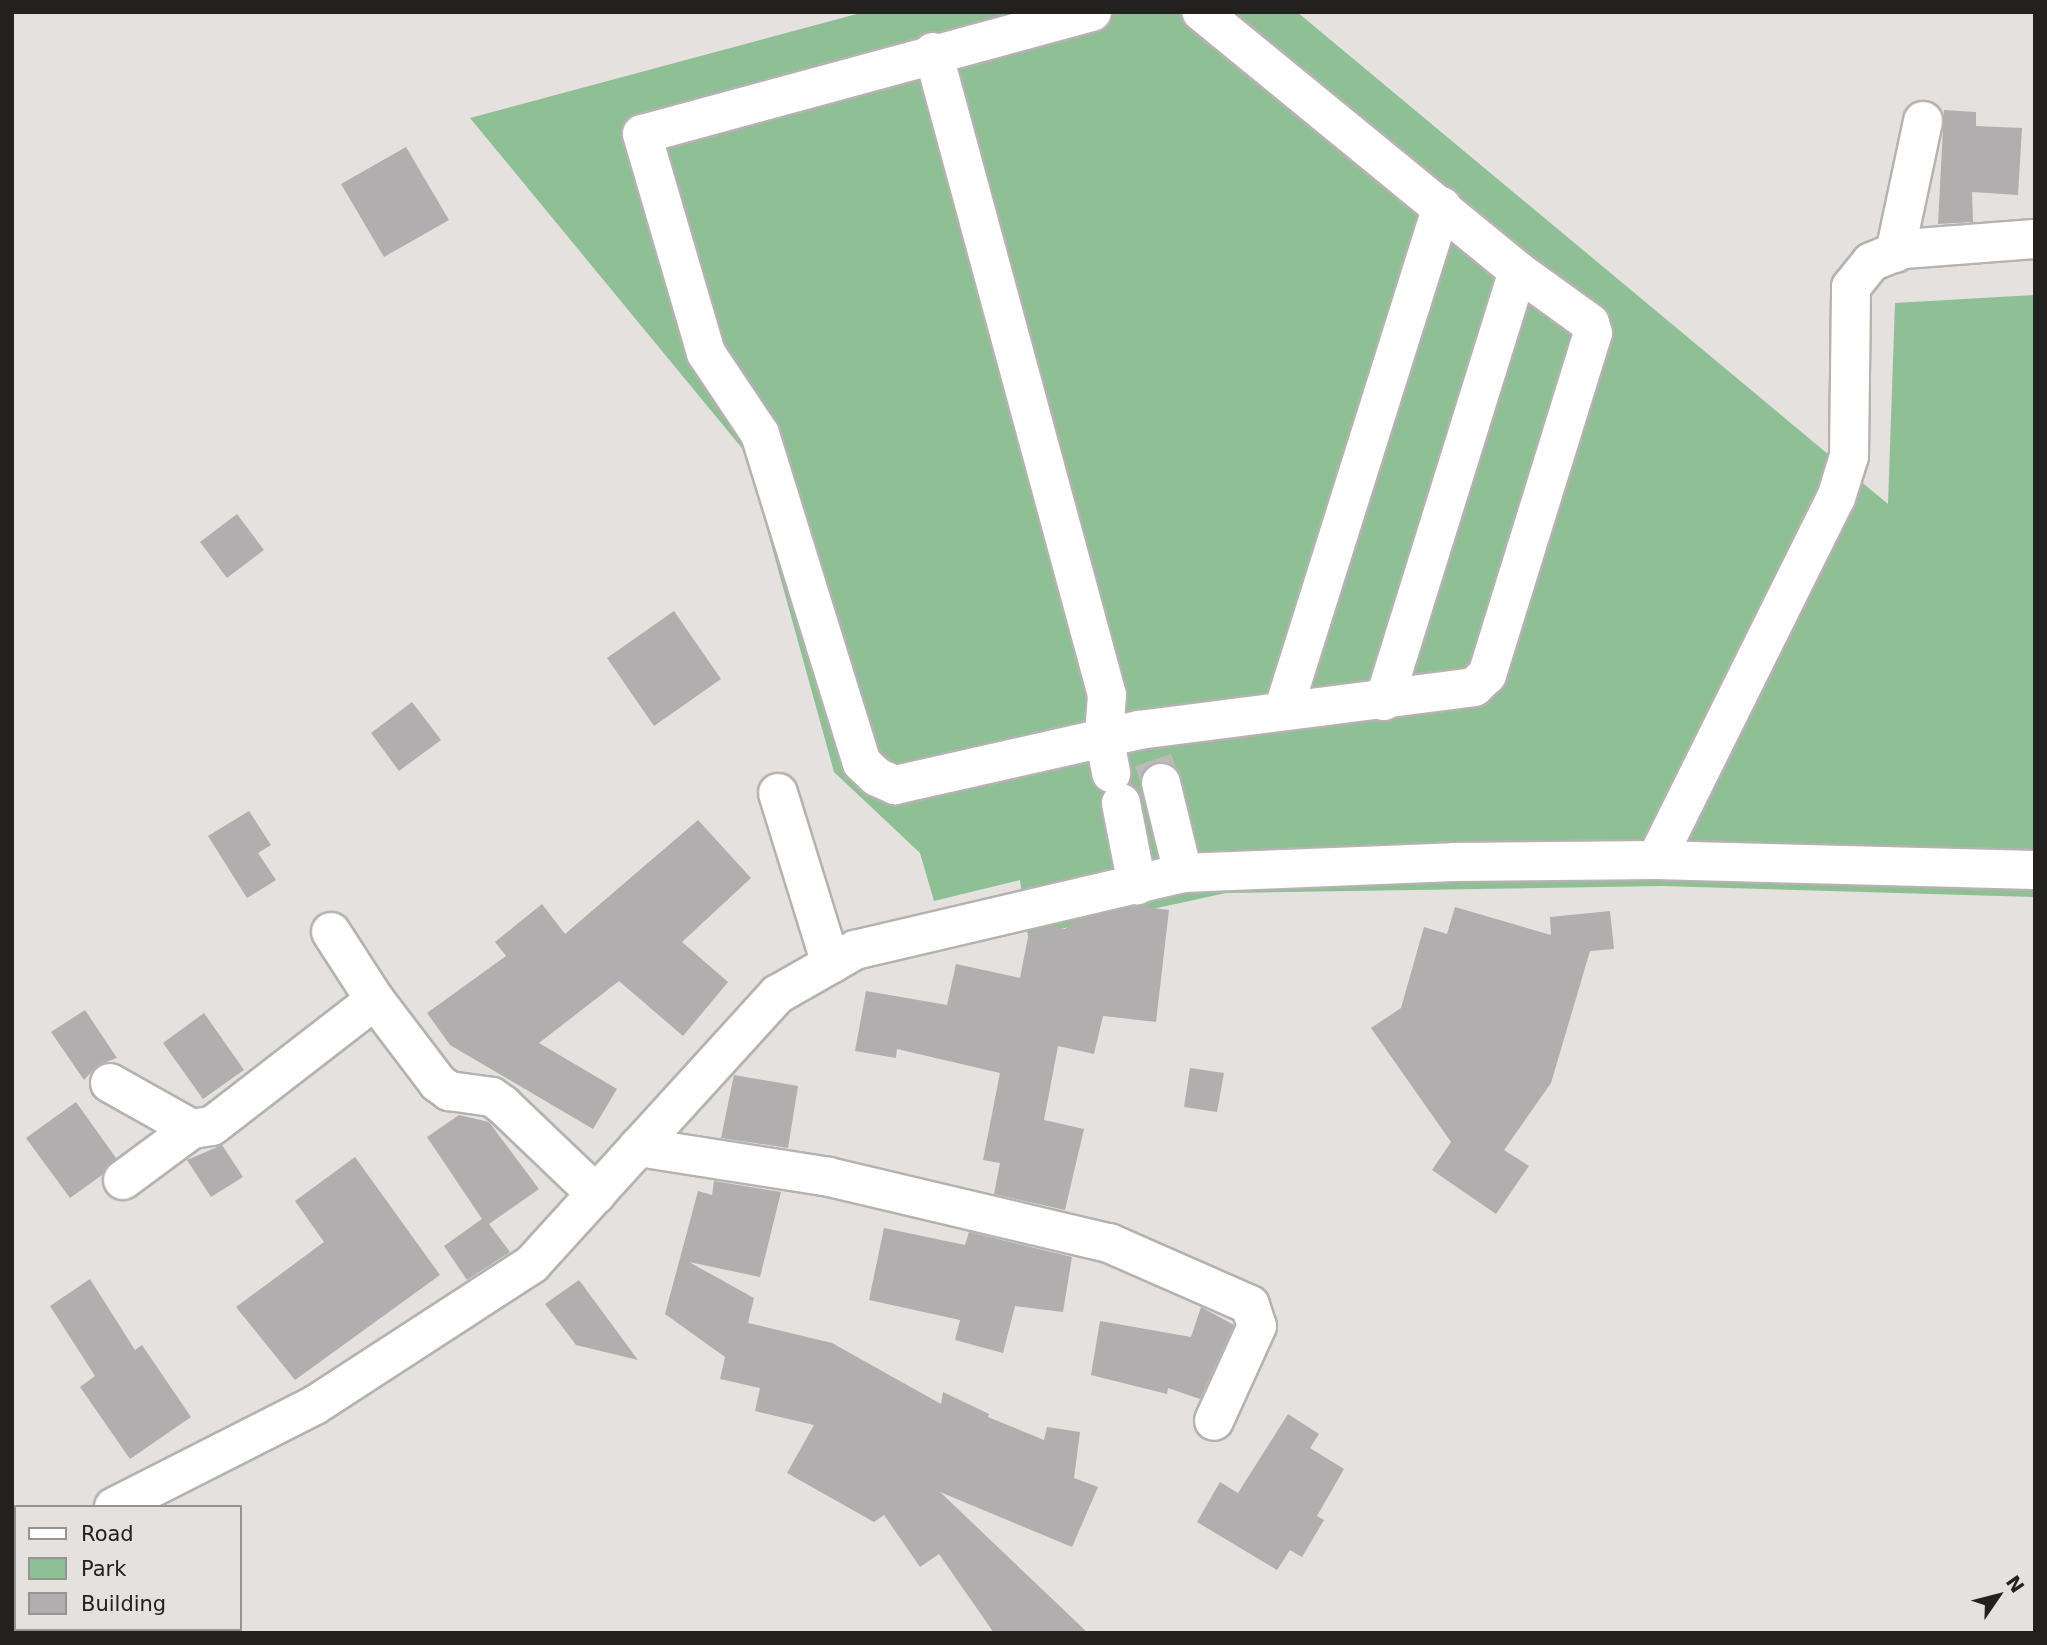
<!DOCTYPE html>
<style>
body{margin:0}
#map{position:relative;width:2047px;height:1645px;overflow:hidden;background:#e4e1de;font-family:"DejaVu Sans",sans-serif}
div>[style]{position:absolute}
.green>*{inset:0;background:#8fbf95}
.building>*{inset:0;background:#b1aeb0}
.minor-tunnel>*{height:38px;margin-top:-19px;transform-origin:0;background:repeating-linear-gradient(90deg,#bdbbb8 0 38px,transparent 0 57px)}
.roads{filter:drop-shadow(2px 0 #b5b2b0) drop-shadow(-2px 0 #b5b2b0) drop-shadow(0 2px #b5b2b0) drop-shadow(0 -2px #b5b2b0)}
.minor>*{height:38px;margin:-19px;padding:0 19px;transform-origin:19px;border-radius:19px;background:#fff}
span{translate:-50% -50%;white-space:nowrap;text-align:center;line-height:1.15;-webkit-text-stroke:6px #e4e1de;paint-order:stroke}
.frame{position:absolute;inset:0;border:14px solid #222120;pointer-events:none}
.legend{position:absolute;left:14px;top:1505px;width:228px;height:126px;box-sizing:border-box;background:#e4e1de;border:2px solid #969492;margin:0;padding:9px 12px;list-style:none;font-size:21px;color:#222120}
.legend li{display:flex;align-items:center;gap:14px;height:35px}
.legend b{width:35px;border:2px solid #969492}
.north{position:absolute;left:1963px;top:1561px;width:70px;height:70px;-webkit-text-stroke:5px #e4e1de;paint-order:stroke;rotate:55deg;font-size:19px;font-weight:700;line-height:28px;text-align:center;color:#222120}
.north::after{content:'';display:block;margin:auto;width:24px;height:32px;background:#222120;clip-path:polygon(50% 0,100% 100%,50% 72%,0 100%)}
</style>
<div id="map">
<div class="green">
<div style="clip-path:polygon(864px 12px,1297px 12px,1888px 504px,1895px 303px,2035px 295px,2035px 897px,1662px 886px,1226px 893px,1028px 936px,1020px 880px,934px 901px,920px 853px,834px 772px,746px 453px,470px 118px)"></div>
</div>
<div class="building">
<div style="clip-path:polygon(1944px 110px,1976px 112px,1976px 126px,2022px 128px,2018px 195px,1972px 192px,1973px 222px,1938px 224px)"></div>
<div style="clip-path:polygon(406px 147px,449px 220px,384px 257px,341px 184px)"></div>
<div style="clip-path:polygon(237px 514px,264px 550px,227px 578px,200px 542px)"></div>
<div style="clip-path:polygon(674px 611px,721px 679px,654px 726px,607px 658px)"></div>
<div style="clip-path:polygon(412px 702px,441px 740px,399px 771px,371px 733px)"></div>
<div style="clip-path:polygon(249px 811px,271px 845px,258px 853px,276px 880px,247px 898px,208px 836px)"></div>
<div style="clip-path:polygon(698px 820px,751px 878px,682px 942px,728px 982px,683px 1036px,619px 981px,539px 1043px,617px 1089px,593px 1129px,450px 1045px,427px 1013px,506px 956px,495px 942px,542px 904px,565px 934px)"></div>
<div style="clip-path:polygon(1137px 906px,1169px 910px,1156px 1022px,1103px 1016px,1094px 1054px,1058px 1046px,1044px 1120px,1084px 1129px,1065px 1210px,994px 1194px,1000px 1163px,983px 1160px,1000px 1073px,897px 1049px,896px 1058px,855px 1051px,866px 991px,947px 1005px,956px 964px,1020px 978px,1029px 932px,1052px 926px,1065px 929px,1077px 920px)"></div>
<div style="clip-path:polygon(1455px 907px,1551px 935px,1550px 917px,1610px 911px,1614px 949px,1590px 951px,1551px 1083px,1504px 1150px,1529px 1166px,1496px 1214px,1432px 1170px,1451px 1142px,1371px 1028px,1401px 1008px,1424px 927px,1447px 934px)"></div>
<div style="clip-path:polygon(85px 1010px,117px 1058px,98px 1065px,84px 1080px,51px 1032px)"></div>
<div style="clip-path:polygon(204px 1013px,244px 1070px,203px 1099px,163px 1043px)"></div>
<div style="clip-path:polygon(1190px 1068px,1224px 1073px,1217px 1112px,1184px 1107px)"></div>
<div style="clip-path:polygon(734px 1075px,798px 1086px,788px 1148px,721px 1138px)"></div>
<div style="clip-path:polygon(76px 1102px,116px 1158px,102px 1175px,70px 1198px,26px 1138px)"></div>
<div style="clip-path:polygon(459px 1115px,489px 1122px,539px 1189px,489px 1224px,510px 1252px,467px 1280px,444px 1246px,482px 1219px,427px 1137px)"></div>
<div style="clip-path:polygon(222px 1145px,243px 1177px,211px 1197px,187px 1160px)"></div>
<div style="clip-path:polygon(355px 1157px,440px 1275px,295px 1380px,236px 1307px,324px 1242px,295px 1201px)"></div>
<div style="clip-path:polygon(714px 1181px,781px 1192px,760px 1277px,689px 1262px,754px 1298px,748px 1323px,832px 1343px,941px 1404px,943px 1392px,989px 1414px,988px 1417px,1044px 1440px,1047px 1427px,1080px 1432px,1074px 1478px,1098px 1487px,1072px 1547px,940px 1492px,1088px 1633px,994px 1633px,939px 1554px,920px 1567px,884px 1515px,874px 1522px,787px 1473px,814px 1425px,755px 1411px,760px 1388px,720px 1379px,725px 1357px,665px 1314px,698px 1191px,712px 1195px)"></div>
<div style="clip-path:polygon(884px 1228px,965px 1245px,969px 1232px,1072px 1257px,1063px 1312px,1015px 1306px,1003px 1353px,955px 1340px,960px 1320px,869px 1300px)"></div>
<div style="clip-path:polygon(90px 1279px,135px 1350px,142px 1345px,191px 1417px,130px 1459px,80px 1387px,95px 1376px,50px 1306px)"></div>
<div style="clip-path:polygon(579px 1280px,638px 1360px,576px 1345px,545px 1304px)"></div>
<div style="clip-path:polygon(1201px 1307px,1234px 1325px,1200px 1399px,1168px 1388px,1167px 1394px,1091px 1375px,1100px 1321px,1191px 1337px)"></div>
<div style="clip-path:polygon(1288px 1414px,1319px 1434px,1310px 1448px,1344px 1469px,1317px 1516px,1324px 1520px,1302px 1557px,1290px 1550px,1277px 1570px,1197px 1522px,1220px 1482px,1238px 1493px)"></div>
</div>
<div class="minor-tunnel">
<div style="left:1153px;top:760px;width:24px;rotate:71deg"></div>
</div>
<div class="roads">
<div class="minor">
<div style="left:1092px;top:12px;width:466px;rotate:164.8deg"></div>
<div style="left:642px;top:134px;width:228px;rotate:73.7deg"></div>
<div style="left:706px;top:353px;width:97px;rotate:56.3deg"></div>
<div style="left:760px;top:434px;width:344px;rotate:72.8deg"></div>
<div style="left:862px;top:763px;width:21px;rotate:43deg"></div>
<div style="left:877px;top:777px;width:20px;rotate:24deg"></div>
<div style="left:895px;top:785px;width:250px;rotate:-12.7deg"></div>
<div style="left:1139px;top:730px;width:338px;rotate:-7.3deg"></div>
<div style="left:1474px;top:687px;width:18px;rotate:-43deg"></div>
<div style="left:1487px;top:675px;width:358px;rotate:-72.8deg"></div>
<div style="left:1593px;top:333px;width:10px;rotate:-107deg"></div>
<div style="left:1590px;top:323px;width:89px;rotate:-144.2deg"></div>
<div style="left:1518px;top:271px;width:409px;rotate:-140.7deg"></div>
<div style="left:933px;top:52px;width:666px;rotate:74.86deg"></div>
<div style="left:1107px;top:695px;width:41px;rotate:94.2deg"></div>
<div style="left:1104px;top:736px;width:38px;rotate:79deg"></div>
<div style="left:1895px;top:253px;width:135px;rotate:-78deg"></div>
<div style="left:1384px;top:701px;width:450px;rotate:-72.7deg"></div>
<div style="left:1284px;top:708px;width:526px;rotate:-72.53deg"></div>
<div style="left:1161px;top:783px;width:93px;rotate:76.3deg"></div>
<div style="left:778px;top:793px;width:179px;rotate:72.8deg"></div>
<div style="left:1121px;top:803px;width:84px;rotate:79deg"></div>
<div style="left:1656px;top:860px;width:404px;rotate:-63.6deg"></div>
<div style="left:1836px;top:498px;width:44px;rotate:-72.8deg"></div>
<div style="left:1849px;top:456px;width:169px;rotate:-89.3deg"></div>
<div style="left:1851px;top:287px;width:32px;rotate:-51deg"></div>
<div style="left:1871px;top:262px;width:35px;rotate:-22deg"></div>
<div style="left:1904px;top:249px;width:131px;rotate:-4.4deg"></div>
<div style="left:331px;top:932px;width:81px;rotate:57.1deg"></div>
<div style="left:110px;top:1083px;width:94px;rotate:29.3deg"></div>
<div style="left:192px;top:1129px;width:20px;rotate:-9deg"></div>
<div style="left:212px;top:1126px;width:206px;rotate:-37.7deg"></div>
<div style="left:375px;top:1000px;width:104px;rotate:52.8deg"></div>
<div style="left:438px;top:1083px;width:14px;rotate:36deg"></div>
<div style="left:449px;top:1091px;width:43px;rotate:7.9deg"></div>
<div style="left:492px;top:1097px;width:14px;rotate:36deg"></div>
<div style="left:503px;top:1105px;width:129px;rotate:43.7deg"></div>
<div style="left:638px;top:1147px;width:193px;rotate:8.9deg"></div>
<div style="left:829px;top:1177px;width:288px;rotate:13.3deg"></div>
<div style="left:1109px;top:1243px;width:154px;rotate:23.7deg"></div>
<div style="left:1250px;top:1305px;width:22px;rotate:72deg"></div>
<div style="left:1257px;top:1326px;width:104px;rotate:114.4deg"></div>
<div style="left:123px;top:1180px;width:86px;rotate:-36.5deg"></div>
<div style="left:114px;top:1507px;width:225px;rotate:-26.9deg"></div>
<div style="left:315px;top:1405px;width:259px;rotate:-33deg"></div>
<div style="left:532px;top:1264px;width:365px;rotate:-47.7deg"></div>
<div style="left:778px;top:994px;width:89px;rotate:-29.7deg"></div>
<div style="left:855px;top:950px;width:337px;rotate:-13.2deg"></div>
<div style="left:1183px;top:873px;width:271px;rotate:-2.3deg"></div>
<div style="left:1454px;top:862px;width:202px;rotate:-0.6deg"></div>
<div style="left:1656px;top:860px;width:379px;rotate:1.5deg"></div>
<div style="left:12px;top:1563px;width:4px;rotate:-27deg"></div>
</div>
</div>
<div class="frame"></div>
<ul class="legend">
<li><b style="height:9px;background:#fff"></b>Road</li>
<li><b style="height:19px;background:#8fbf95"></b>Park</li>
<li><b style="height:19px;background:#b1aeb0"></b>Building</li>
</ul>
<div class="north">N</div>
</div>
